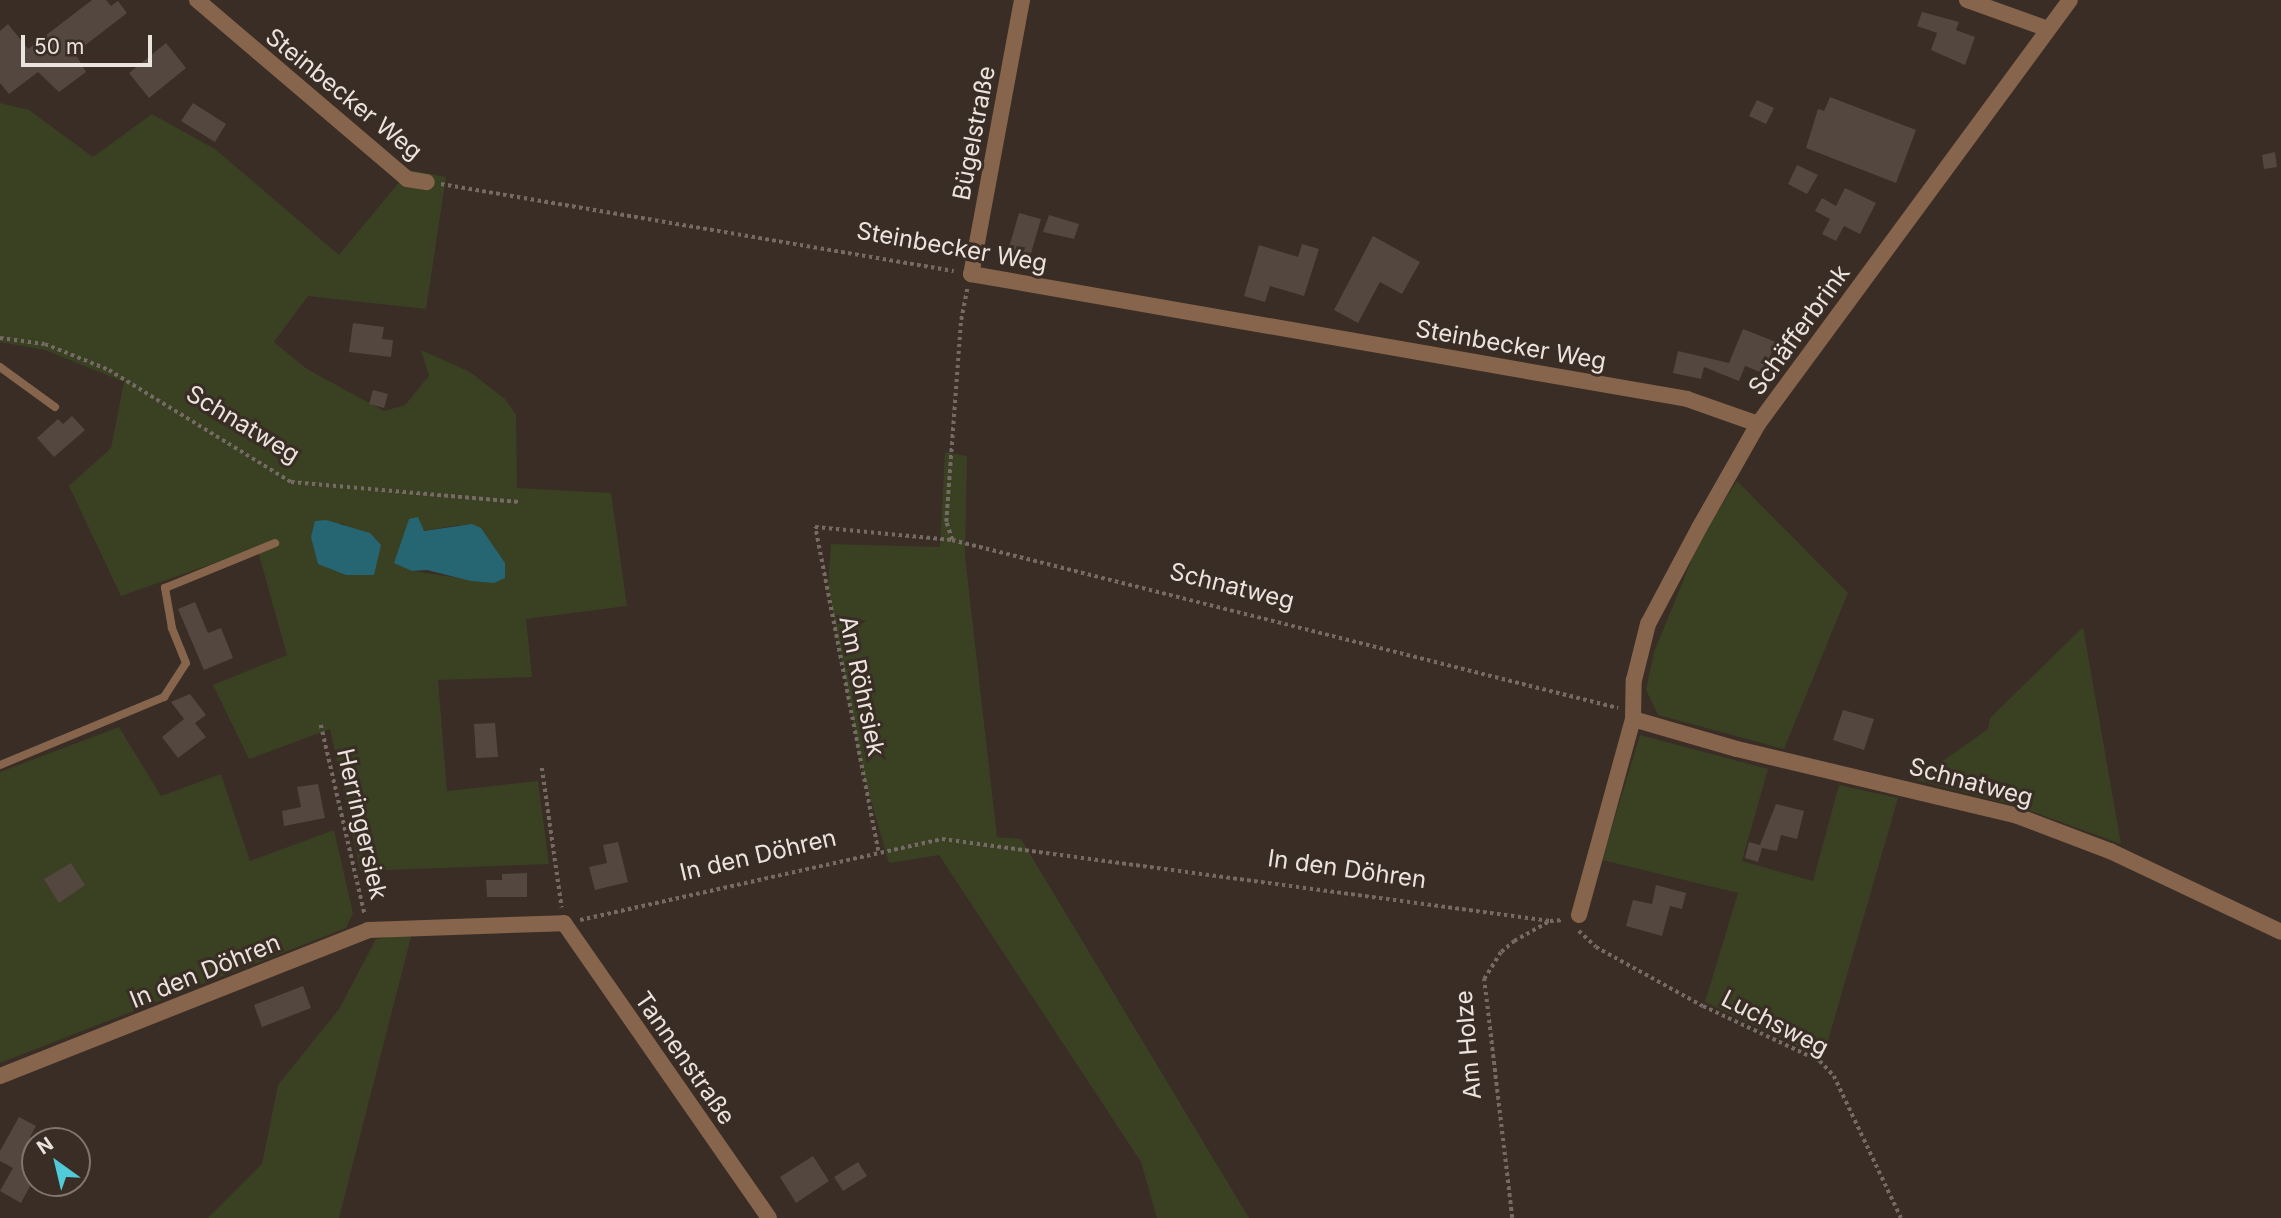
<!DOCTYPE html>
<meta charset="utf-8">
<style>
body{margin:0}
#map{position:relative;width:2281px;height:1218px;overflow:hidden;background:#392d25;font-family:Inter,sans-serif}
div>[style]{position:absolute}
.green>*{inset:0;background:#394122}
.water>*{inset:0;background:#266572}
.building>*{inset:0;background:#54473f}
.path>*{height:3.5px;margin-top:-1.75px;transform-origin:0;background:repeating-linear-gradient(90deg,#766b64 0 3.5px,transparent 0 7px)}
.service>*{height:8px;margin:-4px;padding:0 4px;transform-origin:4px;border-radius:4px;background:#87654c}
.minor>*{height:16px;margin:-8px;padding:0 8px;transform-origin:8px;border-radius:8px;background:#87654c}
span{translate:-50% -50%;white-space:nowrap;text-align:center;line-height:1.15;-webkit-text-stroke:6px #392d25;paint-order:stroke}
.street-label{font-size:24px;color:#ebe3dd}
.north{position:absolute;left:21px;top:1127px;width:70px;height:70px;box-sizing:border-box;background:#392d25;border:2px solid #80766f;border-radius:50%;rotate:326deg;font-size:19px;font-weight:700;line-height:28px;text-align:center;color:#ebe3dd}
.north::after{content:'';display:block;margin:auto;width:24px;height:32px;background:#52cbd9;clip-path:polygon(50% 0,100% 100%,50% 72%,0 100%)}
.scale{position:absolute;left:21px;top:35px;width:131px;height:32px;box-sizing:border-box;border:4px solid #ebe3dd;border-top:0;padding-left:9px;font-size:21px;line-height:24px;white-space:nowrap;color:#ebe3dd;-webkit-text-stroke:5px #392d25;paint-order:stroke}
</style>
<div id="map">
<div class="green">
<div style="clip-path:polygon(evenodd,0 103px,29px 110px,93px 157px,152px 114px,215px 149px,339px 255px,409px 170px,446px 177px,426px 309px,308px 296px,274px 342px,307px 369px,384px 411px,405px 405px,429px 376px,421px 350px,470px 372px,505px 399px,516px 415px,517px 488px,611px 493px,627px 606px,526px 619px,532px 677px,438px 680px,447px 791px,538px 781px,549px 864px,360px 871px,330px 729px,249px 759px,213px 685px,287px 655px,257px 548px,121px 596px,69px 486px,111px 448px,124px 382px,45px 350px,0 342px,0 103px,342px 523px,356px 532px,370px 533px,311px 537px,342px 523px,0 103px,459px 525px,494px 583px,412px 571px,395px 563px,402px 545px,423px 531px,459px 525px)"></div>
<div style="clip-path:polygon(945px 452px,967px 456px,965px 556px,997px 837px,1021px 839px,1249px 1218px,1157px 1218px,1141px 1162px,939px 855px,889px 863px,862px 770px,828px 587px,831px 544px,940px 547px)"></div>
<div style="clip-path:polygon(1737px 481px,1848px 593px,1784px 749px,1658px 715px,1646px 690px,1654px 652px,1701px 537px)"></div>
<div style="clip-path:polygon(2083px 627px,2121px 844px,2020px 807px,1916px 780px,1988px 729px,1990px 718px)"></div>
<div style="clip-path:polygon(119px 727px,161px 796px,221px 774px,250px 861px,334px 830px,353px 913px,346px 928px,0 1063px,0 772px)"></div>
<div style="clip-path:polygon(1640px 735px,1768px 769px,1742px 861px,1813px 881px,1839px 785px,1898px 798px,1823px 1058px,1705px 1002px,1738px 893px,1602px 860px)"></div>
<div style="clip-path:polygon(412px 933px,339px 1218px,208px 1218px,262px 1164px,278px 1085px,339px 1009px,376px 939px)"></div>
</div>
<div class="water">
<div style="clip-path:polygon(418px 517px,424px 531px,472px 524px,481px 528px,505px 563px,505px 578px,494px 583px,471px 581px,427px 570px,412px 571px,394px 563px,409px 519px)"></div>
<div style="clip-path:polygon(326px 520px,370px 533px,381px 545px,374px 575px,346px 575px,318px 564px,311px 537px,315px 521px)"></div>
</div>
<div class="building">
<div style="clip-path:polygon(92px 0,106px 0,111px 6px,118px 1px,127px 13px,75px 53px,86px 72px,59px 92px,38px 72px,9px 94px,0 83px,0 31px,8px 24px,28px 49px)"></div>
<div style="clip-path:polygon(1922px 12px,1959px 22px,1956px 30px,1975px 37px,1965px 65px,1931px 50px,1937px 33px,1917px 26px)"></div>
<div style="clip-path:polygon(166px 43px,186px 68px,149px 98px,129px 73px)"></div>
<div style="clip-path:polygon(1830px 97px,1916px 130px,1896px 183px,1806px 148px,1818px 109px,1824px 111px)"></div>
<div style="clip-path:polygon(1757px 100px,1774px 108px,1766px 124px,1749px 116px)"></div>
<div style="clip-path:polygon(193px 103px,226px 124px,215px 142px,181px 121px)"></div>
<div style="clip-path:polygon(2275px 152px,2277px 167px,2264px 169px,2262px 155px)"></div>
<div style="clip-path:polygon(1797px 165px,1818px 175px,1807px 194px,1788px 184px)"></div>
<div style="clip-path:polygon(1845px 188px,1876px 203px,1860px 234px,1844px 226px,1836px 241px,1822px 234px,1830px 219px,1815px 211px,1822px 198px,1836px 206px)"></div>
<div style="clip-path:polygon(1019px 213px,1041px 219px,1027px 267px,1005px 261px)"></div>
<div style="clip-path:polygon(1049px 215px,1079px 224px,1074px 239px,1043px 232px)"></div>
<div style="clip-path:polygon(1373px 236px,1420px 262px,1402px 294px,1380px 282px,1358px 323px,1334px 310px)"></div>
<div style="clip-path:polygon(1302px 244px,1319px 249px,1304px 296px,1270px 286px,1265px 302px,1244px 296px,1259px 245px,1298px 257px)"></div>
<div style="clip-path:polygon(353px 323px,384px 327px,382px 339px,393px 340px,391px 357px,349px 352px)"></div>
<div style="clip-path:polygon(1743px 329px,1776px 342px,1763px 373px,1745px 366px,1739px 381px,1704px 367px,1701px 379px,1673px 373px,1678px 351px,1729px 363px)"></div>
<div style="clip-path:polygon(373px 390px,388px 394px,384px 408px,369px 404px)"></div>
<div style="clip-path:polygon(72px 416px,85px 430px,54px 457px,37px 438px,58px 419px,63px 424px)"></div>
<div style="clip-path:polygon(195px 602px,208px 633px,221px 628px,233px 658px,204px 670px,178px 609px)"></div>
<div style="clip-path:polygon(190px 694px,206px 715px,195px 723px,206px 737px,178px 758px,162px 737px,184px 719px,171px 702px)"></div>
<div style="clip-path:polygon(1843px 710px,1874px 719px,1864px 750px,1833px 740px)"></div>
<div style="clip-path:polygon(495px 723px,498px 757px,476px 758px,474px 724px)"></div>
<div style="clip-path:polygon(318px 784px,325px 818px,284px 826px,282px 811px,301px 807px,297px 787px)"></div>
<div style="clip-path:polygon(1776px 804px,1804px 811px,1797px 839px,1781px 835px,1777px 851px,1762px 848px,1758px 862px,1745px 858px,1749px 842px,1760px 845px)"></div>
<div style="clip-path:polygon(618px 842px,628px 882px,595px 890px,589px 867px,607px 863px,603px 845px)"></div>
<div style="clip-path:polygon(71px 863px,85px 885px,59px 903px,44px 879px)"></div>
<div style="clip-path:polygon(527px 873px,527px 897px,487px 897px,486px 880px,502px 880px,502px 874px)"></div>
<div style="clip-path:polygon(1656px 885px,1686px 893px,1682px 909px,1670px 906px,1662px 936px,1626px 926px,1633px 900px,1652px 904px)"></div>
<div style="clip-path:polygon(303px 986px,311px 1008px,262px 1027px,254px 1005px)"></div>
<div style="clip-path:polygon(19px 1117px,36px 1126px,30px 1137px,35px 1140px,35px 1177px,21px 1203px,0 1191px,13px 1168px,0 1161px,0 1151px)"></div>
<div style="clip-path:polygon(813px 1156px,829px 1181px,796px 1203px,780px 1177px)"></div>
<div style="clip-path:polygon(858px 1162px,867px 1176px,843px 1191px,834px 1177px)"></div>
</div>
<div class="path">
<div style="left:441px;top:184px;width:520px;rotate:9.63deg"></div>
<div style="left:0;top:338px;width:45px;rotate:7.6deg"></div>
<div style="left:45px;top:344px;width:69px;rotate:22.1deg"></div>
<div style="left:109px;top:370px;width:214px;rotate:31.6deg"></div>
<div style="left:291px;top:482px;width:229px;rotate:5deg"></div>
<div style="left:952px;top:540px;width:19px;rotate:-108deg"></div>
<div style="left:946px;top:522px;width:203px;rotate:-85.8deg"></div>
<div style="left:961px;top:320px;width:32px;rotate:-79deg"></div>
<div style="left:321px;top:725px;width:195px;rotate:77deg"></div>
<div style="left:542px;top:768px;width:141px;rotate:81.9deg"></div>
<div style="left:878px;top:851px;width:330px;rotate:-101deg"></div>
<div style="left:815px;top:527px;width:138px;rotate:5.4deg"></div>
<div style="left:952px;top:540px;width:687px;rotate:14.16deg"></div>
<div style="left:580px;top:920px;width:371px;rotate:-12.6deg"></div>
<div style="left:942px;top:839px;width:614px;rotate:7.68deg"></div>
<div style="left:1579px;top:931px;width:23px;rotate:43deg"></div>
<div style="left:1596px;top:947px;width:122px;rotate:28.9deg"></div>
<div style="left:1703px;top:1006px;width:129px;rotate:25.2deg"></div>
<div style="left:1820px;top:1061px;width:21px;rotate:47deg"></div>
<div style="left:1834px;top:1076px;width:157px;rotate:64.7deg"></div>
<div style="left:1512px;top:1218px;width:241px;rotate:-96.7deg"></div>
<div style="left:1484px;top:979px;width:32px;rotate:-58deg"></div>
<div style="left:1501px;top:952px;width:17px;rotate:-40deg"></div>
<div style="left:1514px;top:941px;width:41px;rotate:-29.1deg"></div>
<div style="left:1550px;top:921px;width:14px;rotate:-4deg"></div>
</div>
<div class="service">
<div style="left:0;top:367px;width:68px;rotate:36deg"></div>
<div style="left:0;top:765px;width:178px;rotate:-22.5deg"></div>
<div style="left:164px;top:697px;width:40px;rotate:-57.1deg"></div>
<div style="left:186px;top:663px;width:38px;rotate:-112deg"></div>
<div style="left:172px;top:628px;width:41px;rotate:-99.9deg"></div>
<div style="left:165px;top:588px;width:119px;rotate:-22.2deg"></div>
</div>
<div class="minor">
<div style="left:197px;top:0;width:276px;rotate:40.4deg"></div>
<div style="left:407px;top:179px;width:20px;rotate:9deg"></div>
<div style="left:1022px;top:0;width:279px;rotate:100.5deg"></div>
<div style="left:971px;top:274px;width:727px;rotate:9.9deg"></div>
<div style="left:1687px;top:399px;width:75px;rotate:19.4deg"></div>
<div style="left:1967px;top:0;width:86px;rotate:19.7deg"></div>
<div style="left:1633px;top:719px;width:108px;rotate:16.1deg"></div>
<div style="left:1737px;top:749px;width:286px;rotate:13.4deg"></div>
<div style="left:2015px;top:815px;width:102px;rotate:20.8deg"></div>
<div style="left:2110px;top:851px;width:189px;rotate:25.3deg"></div>
<div style="left:1579px;top:915px;width:203px;rotate:-74.6deg"></div>
<div style="left:1633px;top:719px;width:39px;rotate:-89deg"></div>
<div style="left:1634px;top:680px;width:58px;rotate:-76deg"></div>
<div style="left:1648px;top:624px;width:109px;rotate:-62deg"></div>
<div style="left:1699px;top:528px;width:120px;rotate:-60.4deg"></div>
<div style="left:1758px;top:424px;width:526px;rotate:-53.65deg"></div>
<div style="left:0;top:1076px;width:396px;rotate:-21.6deg"></div>
<div style="left:368px;top:930px;width:196px;rotate:-2deg"></div>
<div style="left:564px;top:923px;width:359px;rotate:55.2deg"></div>
</div>
<div class="street-label">
<span style="left:344px;top:94px;rotate:39deg">Steinbecker Weg</span>
<span style="left:974px;top:133px;rotate:-79deg">Bügelstraße</span>
<span style="left:952px;top:247px;rotate:10deg">Steinbecker Weg</span>
<span style="left:1799px;top:330px;rotate:-54deg">Schäfferbrink</span>
<span style="left:1511px;top:345px;rotate:10deg">Steinbecker Weg</span>
<span style="left:243px;top:424px;rotate:31deg">Schnatweg</span>
<span style="left:1232px;top:586px;rotate:14deg">Schnatweg</span>
<span style="left:862px;top:686px;rotate:78deg">Am Röhrsiek</span>
<span style="left:1971px;top:782px;rotate:15deg">Schnatweg</span>
<span style="left:362px;top:824px;rotate:77deg">Herringersiek</span>
<span style="left:758px;top:855px;rotate:-13deg">In den Döhren</span>
<span style="left:1347px;top:869px;rotate:8deg">In den Döhren</span>
<span style="left:205px;top:971px;rotate:-22deg">In den Döhren</span>
<span style="left:1775px;top:1023px;rotate:27deg">Luchsweg</span>
<span style="left:1468px;top:1045px;rotate:-95deg">Am Holze</span>
<span style="left:685px;top:1058px;rotate:55deg">Tannenstraße</span>
</div>
<div class="north">N</div>
<div class="scale">50 m</div>
</div>
